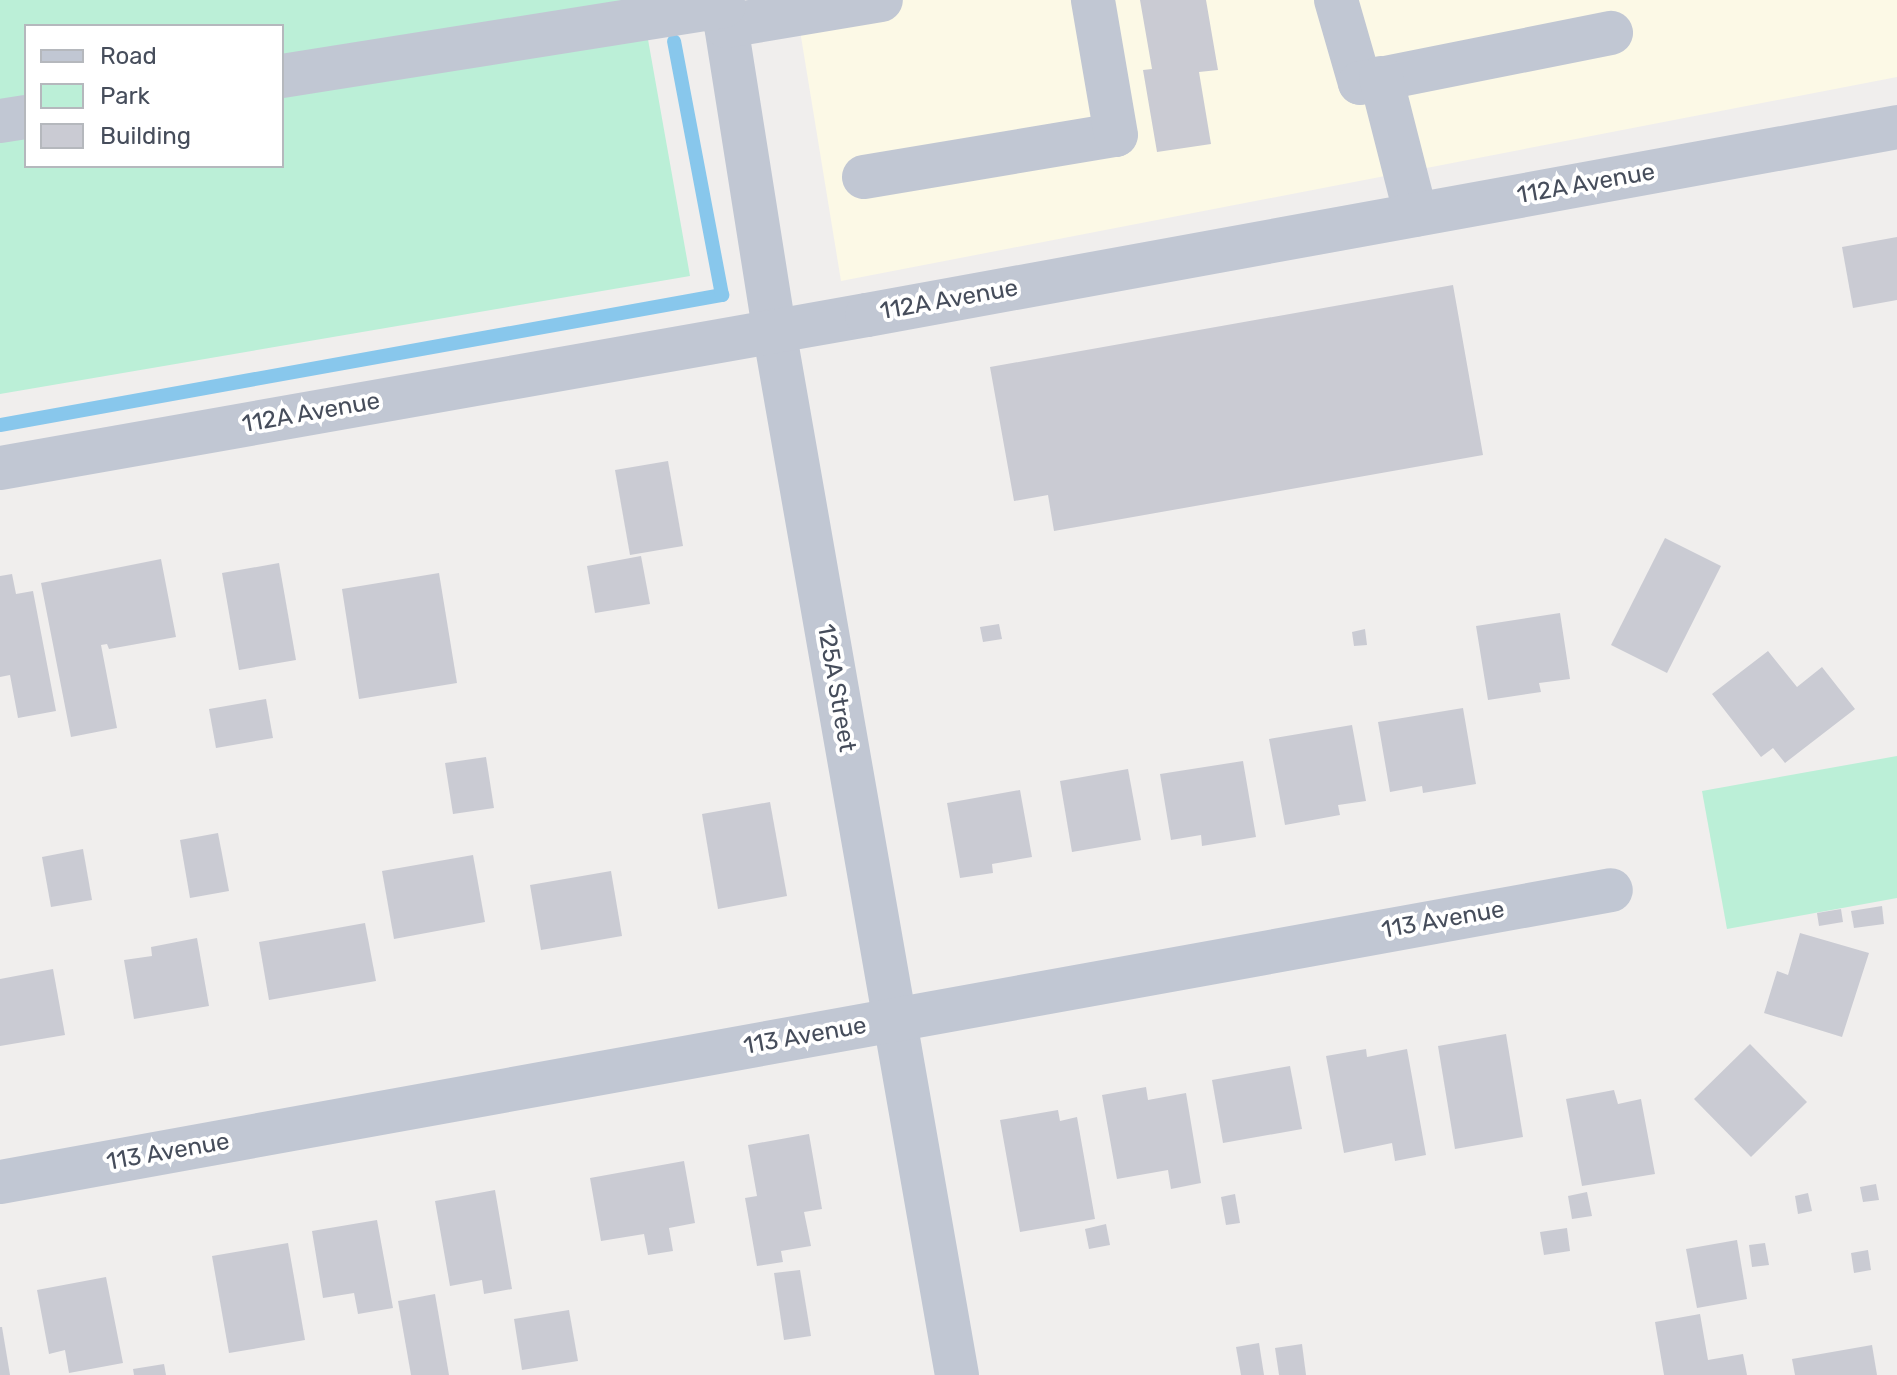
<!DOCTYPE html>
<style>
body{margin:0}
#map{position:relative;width:1897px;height:1375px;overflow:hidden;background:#f0eeed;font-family:Rubik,sans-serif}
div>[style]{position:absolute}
.commercial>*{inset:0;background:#fcf9e6}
.green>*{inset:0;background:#bbefd7}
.stream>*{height:14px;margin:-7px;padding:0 7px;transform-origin:7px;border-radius:7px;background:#88c7ec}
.building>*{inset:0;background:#cacbd3}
.minor>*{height:44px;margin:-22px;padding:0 22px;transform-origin:22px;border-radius:22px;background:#c1c7d3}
span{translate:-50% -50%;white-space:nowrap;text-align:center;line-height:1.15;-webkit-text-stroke:8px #fff;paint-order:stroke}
.street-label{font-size:24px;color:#464d5b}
.legend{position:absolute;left:24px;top:24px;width:260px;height:144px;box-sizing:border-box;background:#fff;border:2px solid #b5b8bd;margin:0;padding:10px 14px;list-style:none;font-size:24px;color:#464d5b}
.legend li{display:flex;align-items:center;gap:16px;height:40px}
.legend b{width:40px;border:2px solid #b5b8bd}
</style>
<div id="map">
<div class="commercial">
<div style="clip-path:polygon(795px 0,1897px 0,1897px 77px,841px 281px)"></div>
</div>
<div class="green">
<div style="clip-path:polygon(evenodd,0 0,641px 0,690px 276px,0 394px,0 0,26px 26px,282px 26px,282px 166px,26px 166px,26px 26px)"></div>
<div style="clip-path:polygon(1897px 756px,1897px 898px,1727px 929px,1702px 791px)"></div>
</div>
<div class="stream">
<div style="left:0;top:425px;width:734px;rotate:-10.21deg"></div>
<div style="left:722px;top:295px;width:258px;rotate:-100.7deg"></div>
</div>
<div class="building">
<div style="clip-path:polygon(1140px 0,1206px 0,1218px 70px,1199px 72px,1211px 144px,1157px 152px,1143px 70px,1152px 69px)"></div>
<div style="clip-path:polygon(1897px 237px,1897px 300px,1853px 308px,1842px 247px)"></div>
<div style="clip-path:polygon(1453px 285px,1483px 455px,1054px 531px,1048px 495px,1014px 501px,990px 367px)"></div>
<div style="clip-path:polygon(668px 461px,683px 546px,630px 555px,615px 470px)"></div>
<div style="clip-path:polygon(1665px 538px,1721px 566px,1667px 673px,1611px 645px)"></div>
<div style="clip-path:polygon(641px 556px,650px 604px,595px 613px,587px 566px)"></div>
<div style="clip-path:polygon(161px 559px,176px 637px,109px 649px,107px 644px,101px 645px,117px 728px,71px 737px,41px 583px)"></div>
<div style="clip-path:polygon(279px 563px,296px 660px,239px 670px,222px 573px)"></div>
<div style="clip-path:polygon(439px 573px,457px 683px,359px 699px,342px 589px)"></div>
<div style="clip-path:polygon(12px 574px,16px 594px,33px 591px,56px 711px,18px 718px,10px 675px,0 677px,0 576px)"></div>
<div style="clip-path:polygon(1560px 613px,1570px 679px,1539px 683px,1541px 692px,1488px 700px,1476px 626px)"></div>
<div style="clip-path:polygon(999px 624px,1002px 639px,983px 642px,980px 627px)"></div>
<div style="clip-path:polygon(1365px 629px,1367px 645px,1354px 646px,1352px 632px)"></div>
<div style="clip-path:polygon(1768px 651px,1797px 687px,1822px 667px,1855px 709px,1785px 763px,1773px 748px,1761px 757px,1712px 694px)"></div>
<div style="clip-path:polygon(266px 699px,273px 738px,216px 748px,209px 709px)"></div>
<div style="clip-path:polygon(1463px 708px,1476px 784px,1423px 793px,1422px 786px,1390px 792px,1378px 722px)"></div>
<div style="clip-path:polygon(1352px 725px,1366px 801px,1338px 805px,1340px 815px,1285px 825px,1269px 739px)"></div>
<div style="clip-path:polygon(486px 757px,494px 808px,453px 814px,445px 763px)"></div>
<div style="clip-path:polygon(1243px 761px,1256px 837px,1202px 846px,1201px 835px,1171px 840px,1160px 774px)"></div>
<div style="clip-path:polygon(1128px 769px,1141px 840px,1072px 852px,1060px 781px)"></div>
<div style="clip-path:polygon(1020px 790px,1032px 857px,992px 864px,993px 873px,960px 878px,947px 803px)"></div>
<div style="clip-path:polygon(770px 802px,787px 896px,718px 909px,702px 814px)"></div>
<div style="clip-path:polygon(218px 833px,229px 891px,190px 898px,180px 840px)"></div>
<div style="clip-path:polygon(83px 849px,92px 900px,51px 907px,42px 857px)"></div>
<div style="clip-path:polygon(473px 855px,485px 922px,394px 939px,382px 871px)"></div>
<div style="clip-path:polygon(611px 871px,622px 936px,541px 950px,530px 885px)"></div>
<div style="clip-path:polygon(1882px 906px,1884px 924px,1854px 928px,1851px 911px)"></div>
<div style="clip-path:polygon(1841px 909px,1843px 922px,1819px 926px,1817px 913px)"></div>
<div style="clip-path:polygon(365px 923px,376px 981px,269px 1000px,259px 942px)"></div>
<div style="clip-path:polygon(1800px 933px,1869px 953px,1842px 1037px,1764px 1013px,1777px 971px,1788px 975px)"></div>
<div style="clip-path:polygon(197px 938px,209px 1006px,134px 1019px,124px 960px,152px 956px,151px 947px)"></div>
<div style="clip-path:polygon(53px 969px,65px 1035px,0 1046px,0 979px)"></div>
<div style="clip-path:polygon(1506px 1034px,1523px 1137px,1455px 1149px,1438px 1046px)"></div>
<div style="clip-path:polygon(1750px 1044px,1807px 1102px,1751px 1157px,1694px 1099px)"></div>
<div style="clip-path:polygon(1366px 1049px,1367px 1057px,1407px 1049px,1426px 1155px,1395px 1161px,1392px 1143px,1344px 1153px,1326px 1056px)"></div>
<div style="clip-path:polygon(1290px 1066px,1302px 1129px,1223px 1143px,1212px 1080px)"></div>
<div style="clip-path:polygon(1146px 1087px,1148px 1100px,1186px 1093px,1201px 1183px,1171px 1189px,1168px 1170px,1117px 1179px,1102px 1095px)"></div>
<div style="clip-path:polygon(1614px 1090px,1618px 1104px,1641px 1099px,1655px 1174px,1582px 1186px,1566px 1099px)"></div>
<div style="clip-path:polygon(1058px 1110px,1060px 1121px,1077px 1117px,1095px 1219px,1020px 1232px,1000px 1120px)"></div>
<div style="clip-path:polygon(809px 1134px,822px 1209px,804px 1212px,811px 1246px,781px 1251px,783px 1262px,757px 1266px,745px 1198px,757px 1196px,748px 1145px)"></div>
<div style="clip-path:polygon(684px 1161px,695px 1223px,669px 1228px,673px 1251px,648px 1255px,644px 1234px,601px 1241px,590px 1178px)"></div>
<div style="clip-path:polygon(1876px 1184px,1879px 1200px,1863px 1202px,1860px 1187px)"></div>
<div style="clip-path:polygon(495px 1190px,512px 1289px,484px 1294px,482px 1280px,450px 1286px,435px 1201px)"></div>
<div style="clip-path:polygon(1587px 1192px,1592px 1216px,1572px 1219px,1568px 1196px)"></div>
<div style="clip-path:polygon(1808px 1193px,1812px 1211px,1798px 1214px,1795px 1196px)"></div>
<div style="clip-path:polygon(1235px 1194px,1240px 1223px,1226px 1225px,1221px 1197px)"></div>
<div style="clip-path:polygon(377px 1220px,393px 1308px,358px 1314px,354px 1293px,323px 1298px,312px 1231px)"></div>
<div style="clip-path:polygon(1106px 1224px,1110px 1245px,1089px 1249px,1085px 1229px)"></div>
<div style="clip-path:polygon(1567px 1228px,1570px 1251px,1544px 1255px,1540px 1232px)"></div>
<div style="clip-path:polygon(1737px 1240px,1747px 1299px,1697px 1308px,1686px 1249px)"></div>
<div style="clip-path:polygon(288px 1243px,305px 1340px,229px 1353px,212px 1256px)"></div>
<div style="clip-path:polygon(1765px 1243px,1769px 1265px,1752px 1267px,1749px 1245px)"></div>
<div style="clip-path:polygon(1868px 1250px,1871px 1270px,1854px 1273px,1851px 1253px)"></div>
<div style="clip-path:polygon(800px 1270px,811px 1336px,784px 1340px,774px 1273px)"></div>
<div style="clip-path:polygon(106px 1277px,123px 1363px,69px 1373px,65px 1350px,49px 1354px,37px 1290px)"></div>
<div style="clip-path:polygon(435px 1294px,449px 1375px,411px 1375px,398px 1301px)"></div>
<div style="clip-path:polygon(569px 1310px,578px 1361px,522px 1370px,514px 1319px)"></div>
<div style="clip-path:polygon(1700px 1314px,1708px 1360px,1743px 1354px,1747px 1375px,1664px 1375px,1655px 1322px)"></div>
<div style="clip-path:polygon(0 1327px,2px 1327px,10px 1375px,0 1375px)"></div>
<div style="clip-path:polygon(1259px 1343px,1264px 1375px,1241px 1375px,1236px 1347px)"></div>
<div style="clip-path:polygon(1302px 1344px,1306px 1375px,1279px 1375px,1275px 1348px)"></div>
<div style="clip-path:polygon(1872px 1345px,1877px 1375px,1795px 1375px,1792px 1359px)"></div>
<div style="clip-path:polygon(164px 1364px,166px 1375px,134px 1375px,133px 1369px)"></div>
</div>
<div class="minor">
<div style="left:722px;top:0;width:334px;rotate:81deg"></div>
<div style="left:774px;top:330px;width:1061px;rotate:80.07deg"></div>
<div style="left:1336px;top:0;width:86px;rotate:73.9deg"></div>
<div style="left:1360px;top:83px;width:256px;rotate:-11.3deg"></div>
<div style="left:726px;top:26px;width:157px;rotate:-9.5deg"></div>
<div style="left:282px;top:76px;width:447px;rotate:-9deg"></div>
<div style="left:1381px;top:78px;width:141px;rotate:75.7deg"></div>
<div style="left:0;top:121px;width:26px;rotate:-9deg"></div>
<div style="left:864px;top:177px;width:255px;rotate:-9.5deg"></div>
<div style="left:1116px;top:135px;width:137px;rotate:-99.7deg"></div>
<div style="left:0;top:468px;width:880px;rotate:-10.01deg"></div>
<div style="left:867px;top:315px;width:1047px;rotate:-10.34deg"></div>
<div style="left:0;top:1182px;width:1637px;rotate:-10.27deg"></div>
</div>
<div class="street-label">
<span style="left:1586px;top:184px;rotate:-10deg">112A Avenue</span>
<span style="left:949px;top:300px;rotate:-10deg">112A Avenue</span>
<span style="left:311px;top:413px;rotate:-10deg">112A Avenue</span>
<span style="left:836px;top:688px;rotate:80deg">125A Street</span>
<span style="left:1443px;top:920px;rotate:-10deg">113 Avenue</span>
<span style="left:805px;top:1036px;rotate:-10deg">113 Avenue</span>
<span style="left:168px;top:1152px;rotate:-10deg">113 Avenue</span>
</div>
<ul class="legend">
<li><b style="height:10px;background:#c1c7d3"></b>Road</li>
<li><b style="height:22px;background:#bbefd7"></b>Park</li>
<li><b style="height:22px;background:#cacbd3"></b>Building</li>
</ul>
</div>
